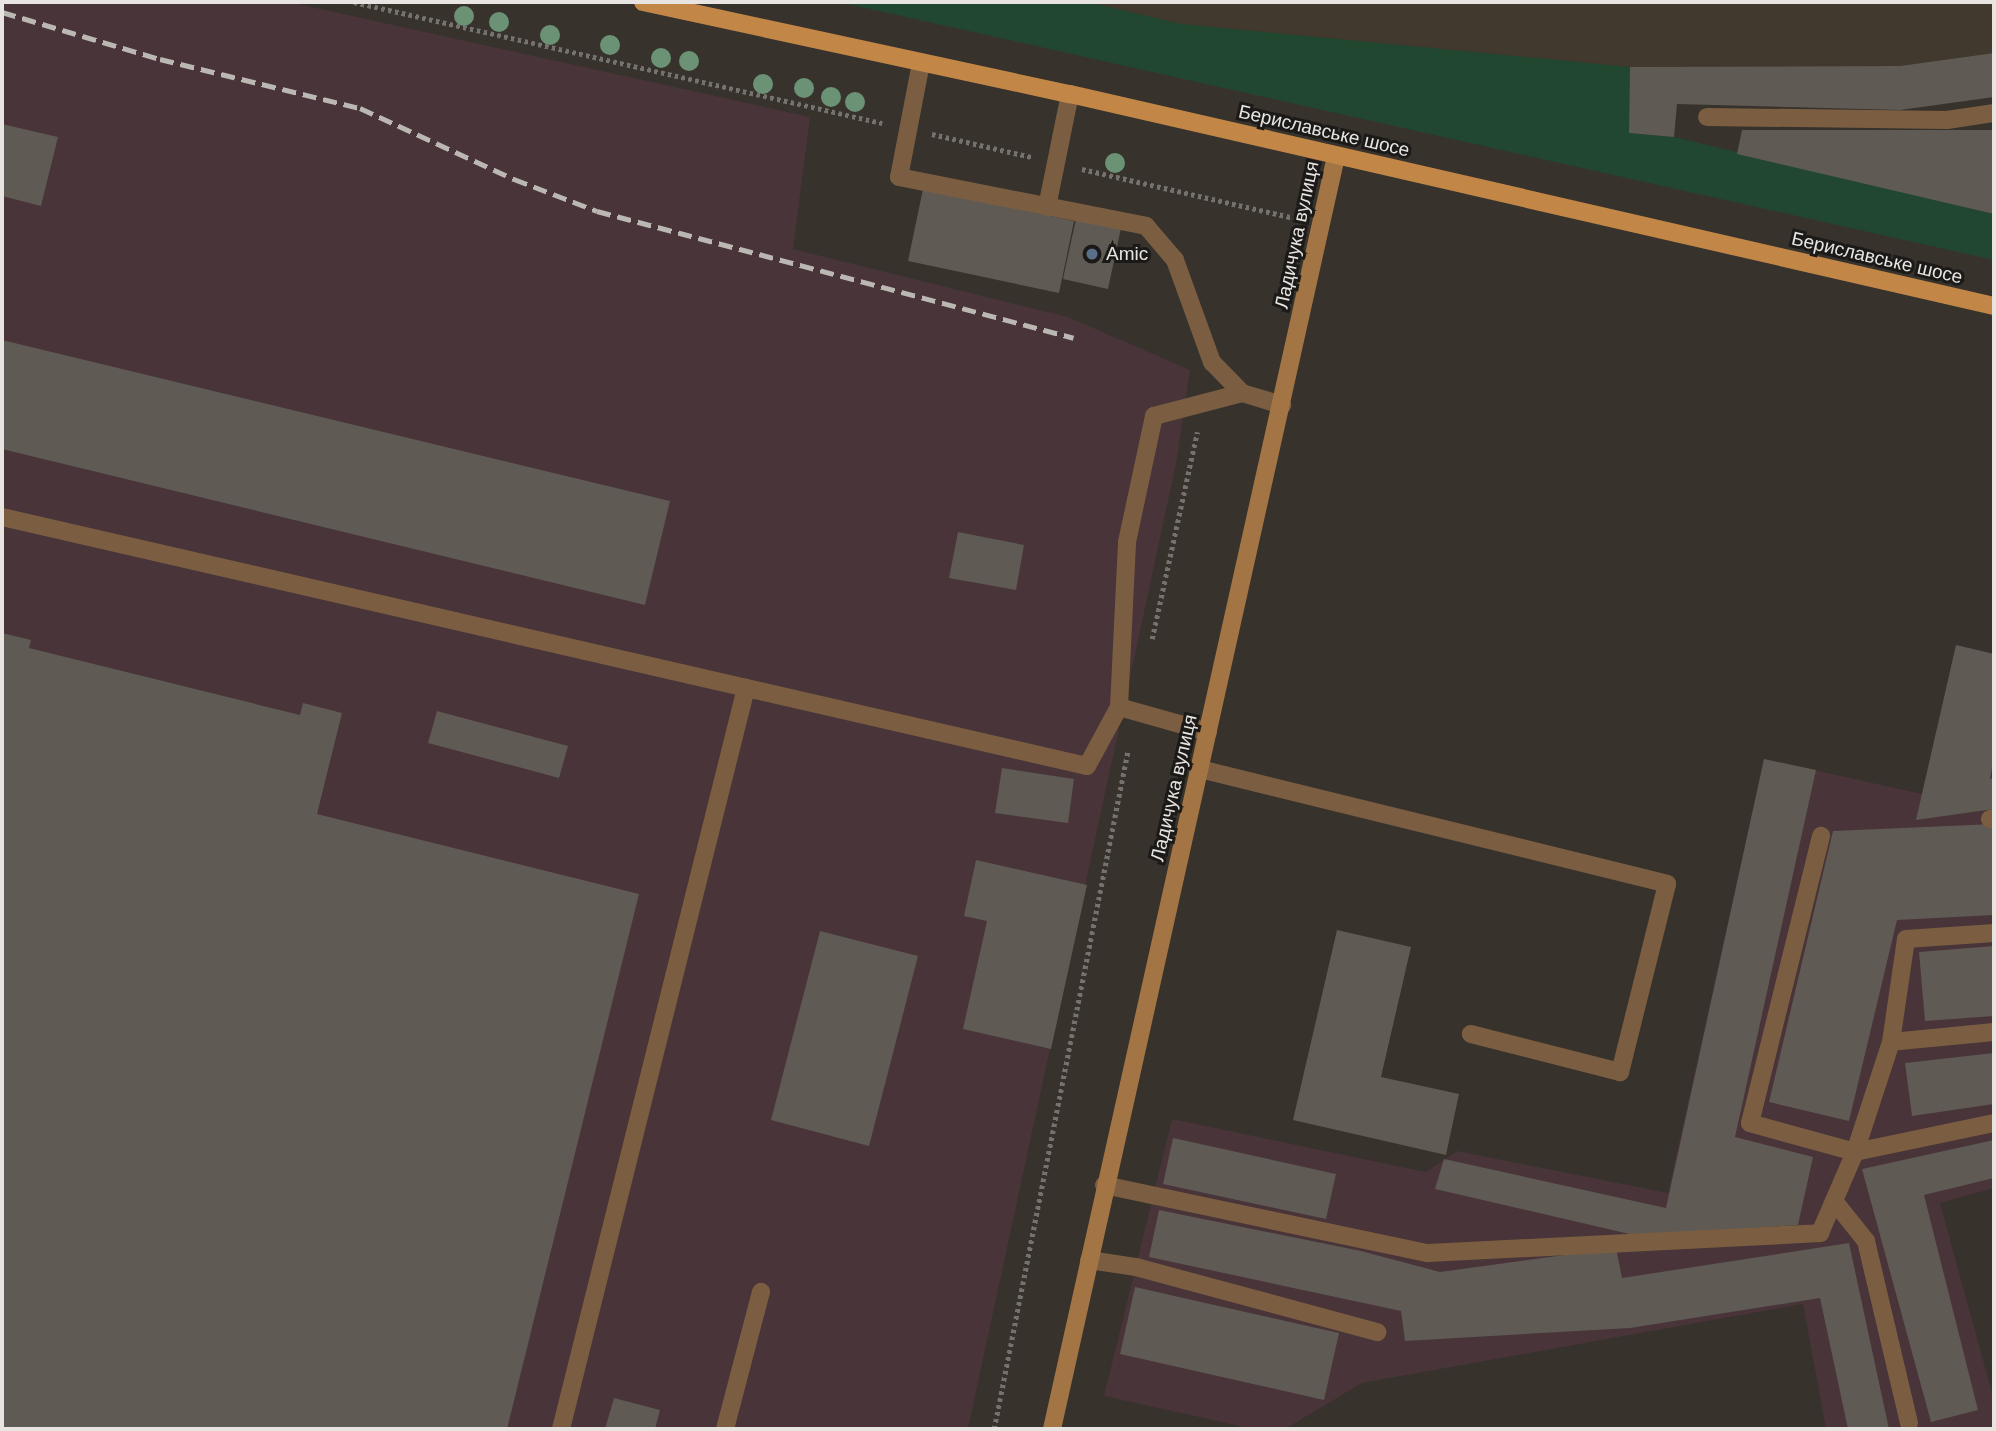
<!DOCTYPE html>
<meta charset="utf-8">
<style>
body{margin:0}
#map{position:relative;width:1996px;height:1431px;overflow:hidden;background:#37322c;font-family:Arial,sans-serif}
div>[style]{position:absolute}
.built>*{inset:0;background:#42392e}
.industrial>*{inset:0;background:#483439}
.green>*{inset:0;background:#224730}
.building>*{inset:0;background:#5f5a54}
.path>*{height:4.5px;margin-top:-2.25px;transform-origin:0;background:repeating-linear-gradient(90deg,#75716c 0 3.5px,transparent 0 7px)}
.lane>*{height:18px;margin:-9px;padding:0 9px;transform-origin:9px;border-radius:9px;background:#7b5e41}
.secondary>*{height:18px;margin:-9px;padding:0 9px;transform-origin:9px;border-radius:9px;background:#a37545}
.primary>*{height:18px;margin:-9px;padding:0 9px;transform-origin:9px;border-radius:9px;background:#c28747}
.rail>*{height:5px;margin-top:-2.5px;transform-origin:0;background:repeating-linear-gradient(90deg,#bbb7b3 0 14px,transparent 0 21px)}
.trees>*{width:20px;height:20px;margin:-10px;border-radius:50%;background:#6c9275}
.dots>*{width:19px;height:19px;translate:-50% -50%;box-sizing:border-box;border:4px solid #1c1a18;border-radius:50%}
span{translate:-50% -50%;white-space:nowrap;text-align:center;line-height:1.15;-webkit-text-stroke:6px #1c1a18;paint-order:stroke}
.street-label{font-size:19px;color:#e7e4e1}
.poi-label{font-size:19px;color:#e7e4e1}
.left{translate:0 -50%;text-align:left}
.frame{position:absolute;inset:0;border:4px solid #e7e4e1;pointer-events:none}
</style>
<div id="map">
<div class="built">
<div style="clip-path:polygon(1088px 2px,1994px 2px,1994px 53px,1900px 66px,1630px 67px,1181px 24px)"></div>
</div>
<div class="industrial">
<div style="clip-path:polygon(2px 2px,289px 2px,810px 117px,793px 249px,1068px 317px,1190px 370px,1176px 464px,968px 1429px,2px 1429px)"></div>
<div style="clip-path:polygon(1956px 645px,1994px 654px,1994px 1188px,1940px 1203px,1994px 1400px,1994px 1429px,1826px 1429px,1803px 1304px,1362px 1383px,1285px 1429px,1253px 1429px,1104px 1396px,1172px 1119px,1426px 1172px,1457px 1151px,1668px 1193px,1764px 759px,1922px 794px)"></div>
</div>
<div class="green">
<div style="clip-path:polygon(839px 2px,1088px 2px,1181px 24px,1630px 67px,1629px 133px,1674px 137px,1994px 214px,1994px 260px)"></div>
</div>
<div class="building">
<div style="clip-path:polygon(1994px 53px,1994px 97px,1900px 110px,1677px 104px,1674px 137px,1629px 133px,1630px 67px,1900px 66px)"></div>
<div style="clip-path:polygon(2px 124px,58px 137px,41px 206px,2px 196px)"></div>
<div style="clip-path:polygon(1742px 130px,1994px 130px,1994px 214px,1737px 154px)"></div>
<div style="clip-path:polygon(923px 189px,1074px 221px,1059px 293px,908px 261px)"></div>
<div style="clip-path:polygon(1076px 219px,1121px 228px,1108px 289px,1063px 279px)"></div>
<div style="clip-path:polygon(2px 340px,670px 501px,645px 605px,2px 449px)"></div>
<div style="clip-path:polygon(958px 532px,1024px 545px,1016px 590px,949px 578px)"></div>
<div style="clip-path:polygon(2px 633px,31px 640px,29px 648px,300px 715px,303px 703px,342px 713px,317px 814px,639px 894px,507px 1429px,2px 1429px)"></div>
<div style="clip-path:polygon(1956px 645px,1994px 654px,1994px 757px,1990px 779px,1994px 778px,1994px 809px,1916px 820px)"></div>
<div style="clip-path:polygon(437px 711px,568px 746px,559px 778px,428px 743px)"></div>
<div style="clip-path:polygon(1764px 759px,1816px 770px,1735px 1137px,1813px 1157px,1798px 1225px,1638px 1236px,1435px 1189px,1444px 1159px,1666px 1208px)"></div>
<div style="clip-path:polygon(1002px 768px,1074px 779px,1068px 823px,995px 813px)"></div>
<div style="clip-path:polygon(1994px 824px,1994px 915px,1897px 920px,1849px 1121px,1769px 1102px,1833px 831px)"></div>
<div style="clip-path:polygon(976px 860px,1087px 885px,1051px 1049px,963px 1029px,987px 921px,964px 916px)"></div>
<div style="clip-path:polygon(1337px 930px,1411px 947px,1381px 1077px,1459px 1094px,1446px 1155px,1293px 1120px)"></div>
<div style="clip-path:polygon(820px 931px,918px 956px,869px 1146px,771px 1120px)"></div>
<div style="clip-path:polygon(1994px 946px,1994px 1016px,1925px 1021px,1919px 952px)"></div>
<div style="clip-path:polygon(1994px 1053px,1994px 1104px,1912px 1116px,1905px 1063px)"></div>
<div style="clip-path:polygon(1173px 1138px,1336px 1174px,1326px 1219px,1163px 1184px)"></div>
<div style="clip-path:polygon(1994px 1140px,1994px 1178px,1924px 1195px,1978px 1410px,1931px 1422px,1862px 1169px)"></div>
<div style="clip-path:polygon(1159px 1210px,1361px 1251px,1440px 1272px,1616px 1248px,1622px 1278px,1849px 1243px,1889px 1429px,1848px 1429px,1820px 1298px,1630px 1328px,1405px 1341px,1401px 1311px,1149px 1257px)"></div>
<div style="clip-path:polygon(1135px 1287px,1339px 1333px,1324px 1400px,1120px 1354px)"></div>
<div style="clip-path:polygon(614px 1398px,660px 1410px,655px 1429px,605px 1429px)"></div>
</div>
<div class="path">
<div style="left:354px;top:2px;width:542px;rotate:12.91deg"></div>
<div style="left:932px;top:134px;width:103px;rotate:13deg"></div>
<div style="left:1082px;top:169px;width:219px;rotate:13deg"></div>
<div style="left:1152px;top:639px;width:212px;rotate:-77.7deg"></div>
<div style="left:994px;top:1429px;width:692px;rotate:-78.84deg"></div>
</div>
<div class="lane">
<div style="left:921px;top:63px;width:116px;rotate:100.9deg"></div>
<div style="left:899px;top:177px;width:252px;rotate:11.2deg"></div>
<div style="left:1146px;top:226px;width:45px;rotate:49.5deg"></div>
<div style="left:1175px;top:260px;width:109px;rotate:70.1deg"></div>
<div style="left:1212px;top:362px;width:43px;rotate:45.9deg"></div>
<div style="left:1242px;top:393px;width:42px;rotate:16.7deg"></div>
<div style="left:1707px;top:117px;width:240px;rotate:0.7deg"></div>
<div style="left:1947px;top:120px;width:48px;rotate:-8.5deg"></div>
<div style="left:1047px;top:207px;width:115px;rotate:-78.5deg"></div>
<div style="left:2px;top:517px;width:1113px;rotate:12.93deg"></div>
<div style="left:1087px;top:766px;width:67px;rotate:-61.5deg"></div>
<div style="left:1208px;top:732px;width:92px;rotate:-164.3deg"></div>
<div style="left:1119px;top:707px;width:165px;rotate:-87.2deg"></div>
<div style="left:1127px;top:542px;width:129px;rotate:-77.9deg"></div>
<div style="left:1154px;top:416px;width:91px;rotate:-14.6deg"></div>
<div style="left:1200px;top:769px;width:481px;rotate:13.8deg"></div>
<div style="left:1667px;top:884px;width:194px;rotate:104deg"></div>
<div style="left:1620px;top:1072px;width:154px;rotate:-165.7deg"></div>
<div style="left:1990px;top:819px;width:4px;rotate:-14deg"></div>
<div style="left:1994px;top:1032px;width:103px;rotate:174.5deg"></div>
<div style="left:1891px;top:1042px;width:116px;rotate:108.1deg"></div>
<div style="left:1855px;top:1152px;width:142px;rotate:-11.8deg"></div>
<div style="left:1891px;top:1042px;width:104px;rotate:-81.7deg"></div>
<div style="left:1906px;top:939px;width:88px;rotate:-3.9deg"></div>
<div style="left:1104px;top:1185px;width:331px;rotate:11.9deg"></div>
<div style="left:1428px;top:1253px;width:393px;rotate:-2.9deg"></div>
<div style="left:1820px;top:1233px;width:88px;rotate:-66.6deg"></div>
<div style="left:1855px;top:1152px;width:109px;rotate:-164.6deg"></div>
<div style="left:1750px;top:1123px;width:296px;rotate:-76.1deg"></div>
<div style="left:1834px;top:1201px;width:51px;rotate:51.3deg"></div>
<div style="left:1866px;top:1241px;width:187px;rotate:76.7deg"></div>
<div style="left:1089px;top:1260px;width:48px;rotate:8.5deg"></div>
<div style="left:1136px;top:1267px;width:250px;rotate:15.1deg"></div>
<div style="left:561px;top:1429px;width:764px;rotate:-75.98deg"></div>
<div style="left:725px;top:1429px;width:142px;rotate:-75.3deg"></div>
</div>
<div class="secondary">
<div style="left:1052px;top:1429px;width:1304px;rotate:-77.42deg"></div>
</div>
<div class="primary">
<div style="left:643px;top:2px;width:437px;rotate:12.2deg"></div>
<div style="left:1070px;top:94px;width:948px;rotate:12.92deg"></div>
</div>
<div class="rail">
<div style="left:2px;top:12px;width:165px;rotate:16.6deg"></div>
<div style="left:160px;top:59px;width:206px;rotate:13.8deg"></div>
<div style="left:360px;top:108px;width:170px;rotate:24.8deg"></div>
<div style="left:514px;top:179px;width:89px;rotate:21.1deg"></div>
<div style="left:597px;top:211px;width:493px;rotate:14.9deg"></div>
</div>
<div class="trees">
<div style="left:464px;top:16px"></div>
<div style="left:499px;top:22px"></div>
<div style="left:550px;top:35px"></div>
<div style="left:610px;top:45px"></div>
<div style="left:661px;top:58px"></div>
<div style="left:689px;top:61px"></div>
<div style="left:763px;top:84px"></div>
<div style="left:804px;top:88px"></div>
<div style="left:831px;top:97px"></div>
<div style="left:855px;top:102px"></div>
<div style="left:1115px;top:163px"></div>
</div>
<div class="dots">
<div style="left:1092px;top:254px;background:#5c6f8a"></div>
</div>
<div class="street-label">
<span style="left:1324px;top:131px;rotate:13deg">Бериславське шосе</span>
<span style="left:1297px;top:235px;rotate:-78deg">Ладичука вулиця</span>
<span style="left:1877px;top:258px;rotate:13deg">Бериславське шосе</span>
<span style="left:1174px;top:788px;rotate:-77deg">Ладичука вулиця</span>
</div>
<div class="poi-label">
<span class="left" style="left:1106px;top:254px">Amic</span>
</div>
<div class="frame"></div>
</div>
